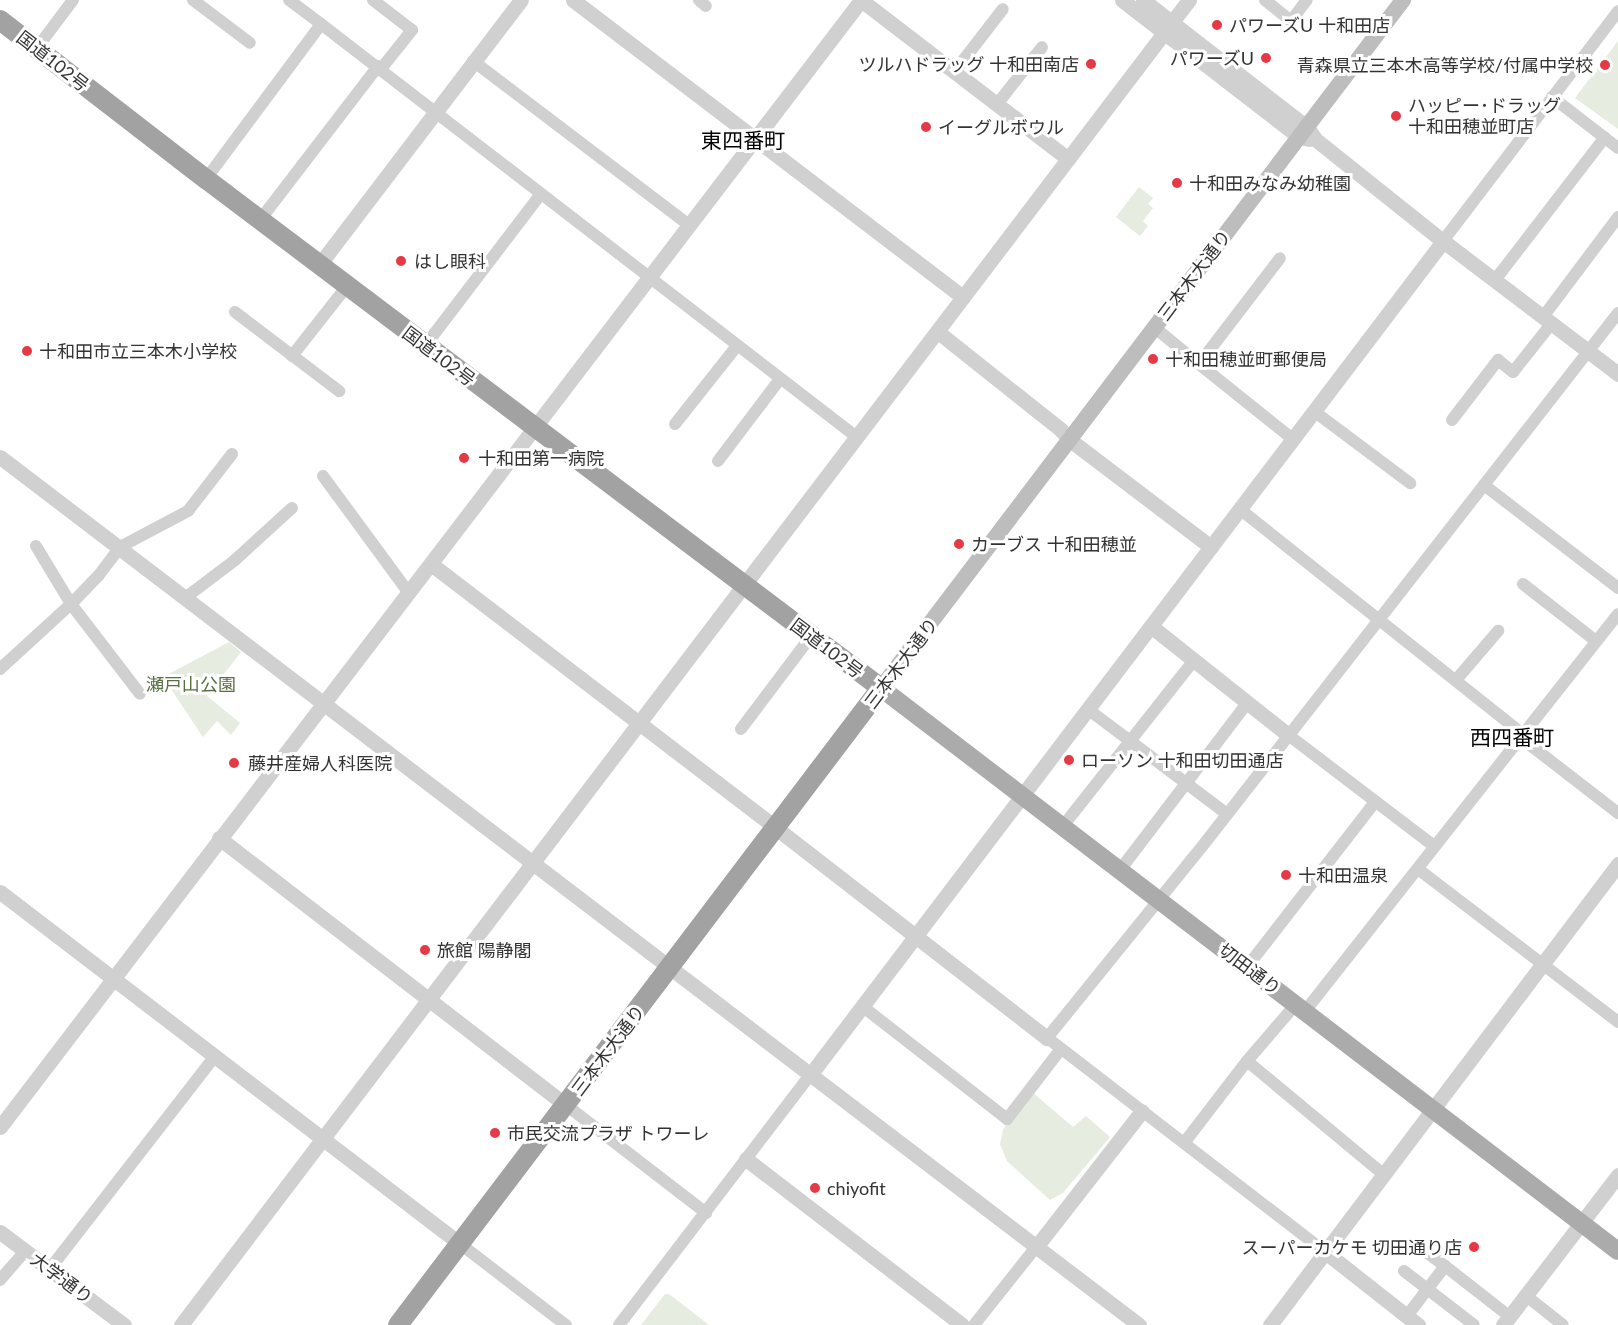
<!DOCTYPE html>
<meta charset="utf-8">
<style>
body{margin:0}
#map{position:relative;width:1618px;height:1325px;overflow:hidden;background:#fff;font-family:Lato,"Noto Sans JP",sans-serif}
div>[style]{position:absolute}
.green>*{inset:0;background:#e6ecdf}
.minor>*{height:12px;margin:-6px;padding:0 6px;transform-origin:6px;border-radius:6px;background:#d0d0d0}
.tertiary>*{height:15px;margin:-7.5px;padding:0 7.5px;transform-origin:7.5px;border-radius:7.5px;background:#d0d0d0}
.secondary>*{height:16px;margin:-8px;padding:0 8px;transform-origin:8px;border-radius:8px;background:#bdbdbd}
.primary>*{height:18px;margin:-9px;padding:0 9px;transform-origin:9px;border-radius:9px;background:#ababab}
.trunk>*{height:20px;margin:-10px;padding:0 10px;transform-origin:10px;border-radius:10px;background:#a2a2a2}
.dots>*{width:16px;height:16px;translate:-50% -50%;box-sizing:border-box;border:3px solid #fff;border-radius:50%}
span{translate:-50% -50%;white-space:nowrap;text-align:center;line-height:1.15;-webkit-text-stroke:6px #fff;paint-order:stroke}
.poi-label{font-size:18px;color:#333}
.left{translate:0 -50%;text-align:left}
.right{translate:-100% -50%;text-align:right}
.street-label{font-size:18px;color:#333}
.park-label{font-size:18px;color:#56703f}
.quarter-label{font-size:21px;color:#000}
</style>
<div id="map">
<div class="green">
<div style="clip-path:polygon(1618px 41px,1618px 129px,1575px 98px)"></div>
<div style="clip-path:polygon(1139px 187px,1153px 198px,1148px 204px,1153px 208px,1143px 221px,1148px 226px,1140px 236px,1116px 217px)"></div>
<div style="clip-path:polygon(229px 642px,241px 652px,207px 696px,240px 723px,231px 735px,217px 721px,203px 737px,163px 677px)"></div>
<div style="clip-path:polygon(1032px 1092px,1073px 1127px,1086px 1116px,1110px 1137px,1063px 1193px,1050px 1200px,1007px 1161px,1000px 1144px,1003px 1130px,1010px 1117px)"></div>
<div style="clip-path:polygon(665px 1294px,669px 1294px,709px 1325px,641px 1325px)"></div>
</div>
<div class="minor">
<div style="left:193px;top:0;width:71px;rotate:37deg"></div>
<div style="left:373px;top:0;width:49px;rotate:37.6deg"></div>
<div style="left:412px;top:30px;width:50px;rotate:128.5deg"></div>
<div style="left:699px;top:0;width:9px;rotate:41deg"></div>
<div style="left:1265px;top:0;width:33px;rotate:39deg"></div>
<div style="left:1291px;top:21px;width:26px;rotate:-53deg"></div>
<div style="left:321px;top:24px;width:678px;rotate:37.63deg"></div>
<div style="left:37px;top:48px;width:60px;rotate:-53.1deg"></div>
<div style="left:473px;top:61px;width:271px;rotate:37.2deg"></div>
<div style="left:955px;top:71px;width:78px;rotate:-52.3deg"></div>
<div style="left:1552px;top:97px;width:83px;rotate:37.7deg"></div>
<div style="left:998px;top:103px;width:71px;rotate:-51.8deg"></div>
<div style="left:206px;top:179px;width:193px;rotate:-53.4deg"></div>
<div style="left:321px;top:24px;width:40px;rotate:-143deg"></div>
<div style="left:260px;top:220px;width:194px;rotate:-52.5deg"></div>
<div style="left:1443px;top:241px;width:289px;rotate:-52.7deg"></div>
<div style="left:1495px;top:280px;width:180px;rotate:-52.4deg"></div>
<div style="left:235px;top:312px;width:131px;rotate:37.2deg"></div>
<div style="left:1543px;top:317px;width:125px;rotate:-53.1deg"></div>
<div style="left:1154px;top:327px;width:58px;rotate:39.4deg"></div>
<div style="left:1199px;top:364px;width:133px;rotate:-52.6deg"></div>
<div style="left:425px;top:346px;width:191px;rotate:-52.7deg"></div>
<div style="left:292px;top:356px;width:89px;rotate:-51.8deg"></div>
<div style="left:1199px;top:364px;width:122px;rotate:38.7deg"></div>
<div style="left:1315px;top:412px;width:119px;rotate:36.8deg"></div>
<div style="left:1452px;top:420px;width:76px;rotate:-52.5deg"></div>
<div style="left:1498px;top:360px;width:19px;rotate:39deg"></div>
<div style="left:1513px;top:372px;width:61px;rotate:-51.6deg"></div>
<div style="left:675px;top:424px;width:98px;rotate:-51.6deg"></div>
<div style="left:718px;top:461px;width:103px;rotate:-52.9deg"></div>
<div style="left:323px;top:476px;width:145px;rotate:53.7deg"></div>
<div style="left:1484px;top:485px;width:169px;rotate:37.5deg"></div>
<div style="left:1241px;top:510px;width:362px;rotate:38.5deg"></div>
<div style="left:36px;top:546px;width:68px;rotate:58.9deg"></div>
<div style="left:71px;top:604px;width:113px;rotate:52.5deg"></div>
<div style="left:1523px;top:584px;width:93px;rotate:38deg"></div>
<div style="left:185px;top:598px;width:63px;rotate:-37.2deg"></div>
<div style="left:235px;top:560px;width:77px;rotate:-42.4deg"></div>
<div style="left:0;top:669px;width:96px;rotate:-42.5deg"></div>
<div style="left:71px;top:604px;width:40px;rotate:-46deg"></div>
<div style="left:99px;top:575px;width:35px;rotate:-53deg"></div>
<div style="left:120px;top:547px;width:77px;rotate:-27.9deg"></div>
<div style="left:188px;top:511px;width:72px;rotate:-52.3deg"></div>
<div style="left:1456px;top:680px;width:65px;rotate:-49.4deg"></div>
<div style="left:1089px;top:710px;width:173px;rotate:37deg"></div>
<div style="left:741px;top:729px;width:116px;rotate:-53deg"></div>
<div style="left:1287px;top:734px;width:185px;rotate:37.3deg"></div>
<div style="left:1521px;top:738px;width:123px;rotate:37.7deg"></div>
<div style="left:1063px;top:826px;width:211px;rotate:-51.7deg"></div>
<div style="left:1418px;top:869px;width:252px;rotate:37.4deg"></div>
<div style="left:1120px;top:870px;width:211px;rotate:-52.7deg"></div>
<div style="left:1247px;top:967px;width:209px;rotate:-52.2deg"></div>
<div style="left:862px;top:1006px;width:184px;rotate:37.9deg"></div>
<div style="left:1007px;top:1119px;width:88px;rotate:-52.4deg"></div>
<div style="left:1306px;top:1010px;width:504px;rotate:-51.77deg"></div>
<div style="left:1247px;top:1061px;width:177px;rotate:39.7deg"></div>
<div style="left:566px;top:1105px;width:177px;rotate:37.6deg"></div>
<div style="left:1184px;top:1143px;width:103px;rotate:-52.5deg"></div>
<div style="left:1247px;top:1061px;width:75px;rotate:-49.3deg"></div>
<div style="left:459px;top:1243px;width:135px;rotate:37.5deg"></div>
<div style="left:1419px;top:1247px;width:32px;rotate:36deg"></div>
<div style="left:1324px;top:1251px;width:349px;rotate:-142.4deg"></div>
<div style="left:1047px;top:1038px;width:256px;rotate:-51deg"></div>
<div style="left:1208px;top:839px;width:667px;rotate:-52.06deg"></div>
<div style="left:49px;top:1270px;width:269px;rotate:-52.2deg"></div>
<div style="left:1404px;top:1271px;width:88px;rotate:37.6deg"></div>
<div style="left:0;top:1280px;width:38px;rotate:-49deg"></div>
<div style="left:1525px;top:1295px;width:48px;rotate:38.3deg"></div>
<div style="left:1407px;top:1316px;width:63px;rotate:-52.8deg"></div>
<div style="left:1445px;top:1266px;width:81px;rotate:38deg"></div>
<div style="left:619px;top:1325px;width:315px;rotate:-52.6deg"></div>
<div style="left:974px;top:1325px;width:100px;rotate:-51.5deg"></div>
</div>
<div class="tertiary">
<div style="left:573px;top:0;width:490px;rotate:37.3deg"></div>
<div style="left:861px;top:0;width:261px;rotate:37.5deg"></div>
<div style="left:1122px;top:0;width:224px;rotate:37.7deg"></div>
<div style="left:1299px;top:137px;width:10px;rotate:11deg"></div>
<div style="left:1143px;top:0;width:207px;rotate:37.8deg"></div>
<div style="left:1307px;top:127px;width:14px;rotate:56deg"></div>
<div style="left:1315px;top:139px;width:164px;rotate:38.6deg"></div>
<div style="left:1443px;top:241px;width:220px;rotate:37.2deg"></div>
<div style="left:319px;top:265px;width:333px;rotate:-52.7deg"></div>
<div style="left:938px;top:332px;width:157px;rotate:38.5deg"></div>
<div style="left:1061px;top:430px;width:13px;rotate:48deg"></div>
<div style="left:1070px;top:440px;width:177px;rotate:37.2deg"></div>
<div style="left:0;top:457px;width:1432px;rotate:37.31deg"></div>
<div style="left:431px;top:564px;width:434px;rotate:37.4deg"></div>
<div style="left:776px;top:828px;width:343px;rotate:37.8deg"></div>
<div style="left:1152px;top:627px;width:172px;rotate:38.4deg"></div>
<div style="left:219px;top:838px;width:438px;rotate:37.6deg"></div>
<div style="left:0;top:892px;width:578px;rotate:37.41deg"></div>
<div style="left:810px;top:1075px;width:1047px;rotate:-52.8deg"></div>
<div style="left:0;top:1127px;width:1418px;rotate:-52.62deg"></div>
<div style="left:746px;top:1159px;width:272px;rotate:37.5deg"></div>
<div style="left:0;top:1232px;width:155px;rotate:36.9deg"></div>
<div style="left:1036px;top:1247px;width:172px;rotate:-52.1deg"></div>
<div style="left:1324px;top:1251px;width:120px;rotate:38.2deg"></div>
<div style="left:181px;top:1325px;width:1665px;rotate:-52.74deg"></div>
<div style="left:1270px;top:1325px;width:578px;rotate:-52.95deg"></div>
<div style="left:1503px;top:1325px;width:189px;rotate:-52.5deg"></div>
</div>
<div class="secondary">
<div style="left:881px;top:688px;width:864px;rotate:-52.81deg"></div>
</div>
<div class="primary">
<div style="left:881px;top:688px;width:927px;rotate:37.38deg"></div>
</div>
<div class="trunk">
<div style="left:0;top:20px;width:260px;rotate:37.7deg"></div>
<div style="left:206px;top:179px;width:845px;rotate:37.02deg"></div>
<div style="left:881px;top:688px;width:799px;rotate:127.17deg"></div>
</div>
<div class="dots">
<div style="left:1217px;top:25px;background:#e63946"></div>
<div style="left:1266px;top:58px;background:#e63946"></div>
<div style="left:1091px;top:64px;background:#e63946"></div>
<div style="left:1605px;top:65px;background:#e63946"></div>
<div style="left:1396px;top:116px;background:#e63946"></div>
<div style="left:926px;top:127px;background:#e63946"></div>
<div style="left:1177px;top:183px;background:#e63946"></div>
<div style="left:401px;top:261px;background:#e63946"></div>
<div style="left:27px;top:351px;background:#e63946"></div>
<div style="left:1153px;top:359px;background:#e63946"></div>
<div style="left:464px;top:458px;background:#e63946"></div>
<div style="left:959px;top:544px;background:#e63946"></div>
<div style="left:1069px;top:760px;background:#e63946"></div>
<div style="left:234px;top:763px;background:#e63946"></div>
<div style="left:1286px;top:875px;background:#e63946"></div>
<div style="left:425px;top:950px;background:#e63946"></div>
<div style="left:495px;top:1133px;background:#e63946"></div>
<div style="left:815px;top:1188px;background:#e63946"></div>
<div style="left:1474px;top:1247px;background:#e63946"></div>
</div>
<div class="poi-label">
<span class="left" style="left:1229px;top:25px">パワーズU 十和田店</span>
<span class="right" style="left:1254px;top:58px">パワーズU</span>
<span class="right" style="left:1079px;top:64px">ツルハドラッグ 十和田南店</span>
<span class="right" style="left:1593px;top:65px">青森県立三本木高等学校/付属中学校</span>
<span class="left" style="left:1408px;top:116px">ハッピー･ドラッグ<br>十和田穂並町店</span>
<span class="left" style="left:938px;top:127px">イーグルボウル</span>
<span class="left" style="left:1189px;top:183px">十和田みなみ幼稚園</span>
<span class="left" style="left:414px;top:261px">はし眼科</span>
<span class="left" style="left:39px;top:351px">十和田市立三本木小学校</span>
<span class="left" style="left:1165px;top:359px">十和田穂並町郵便局</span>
<span class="left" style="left:478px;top:458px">十和田第一病院</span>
<span class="left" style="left:971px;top:544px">カーブス 十和田穂並</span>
<span class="left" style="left:1081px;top:760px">ローソン 十和田切田通店</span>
<span class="left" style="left:248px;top:763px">藤井産婦人科医院</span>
<span class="left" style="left:1298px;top:875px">十和田温泉</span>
<span class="left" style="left:437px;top:950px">旅館 陽静閣</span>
<span class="left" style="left:507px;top:1133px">市民交流プラザ トワーレ</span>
<span class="left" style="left:827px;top:1188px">chiyofit</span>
<span class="right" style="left:1462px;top:1247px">スーパーカケモ 切田通り店</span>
</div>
<div class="street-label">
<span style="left:53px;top:61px;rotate:38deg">国道102号</span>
<span style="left:1194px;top:275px;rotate:-53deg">三本木大通り</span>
<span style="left:439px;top:356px;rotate:37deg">国道102号</span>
<span style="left:827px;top:648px;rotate:37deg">国道102号</span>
<span style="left:901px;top:663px;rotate:-53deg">三本木大通り</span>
<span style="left:1250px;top:969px;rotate:37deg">切田通り</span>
<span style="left:608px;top:1050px;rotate:-53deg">三本木大通り</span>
<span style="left:62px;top:1278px;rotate:37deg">大学通り</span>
</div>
<div class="park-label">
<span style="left:191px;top:684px">瀬戸山公園</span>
</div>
<div class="quarter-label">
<span style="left:743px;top:140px">東四番町</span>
<span style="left:1512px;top:737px">西四番町</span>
</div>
</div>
